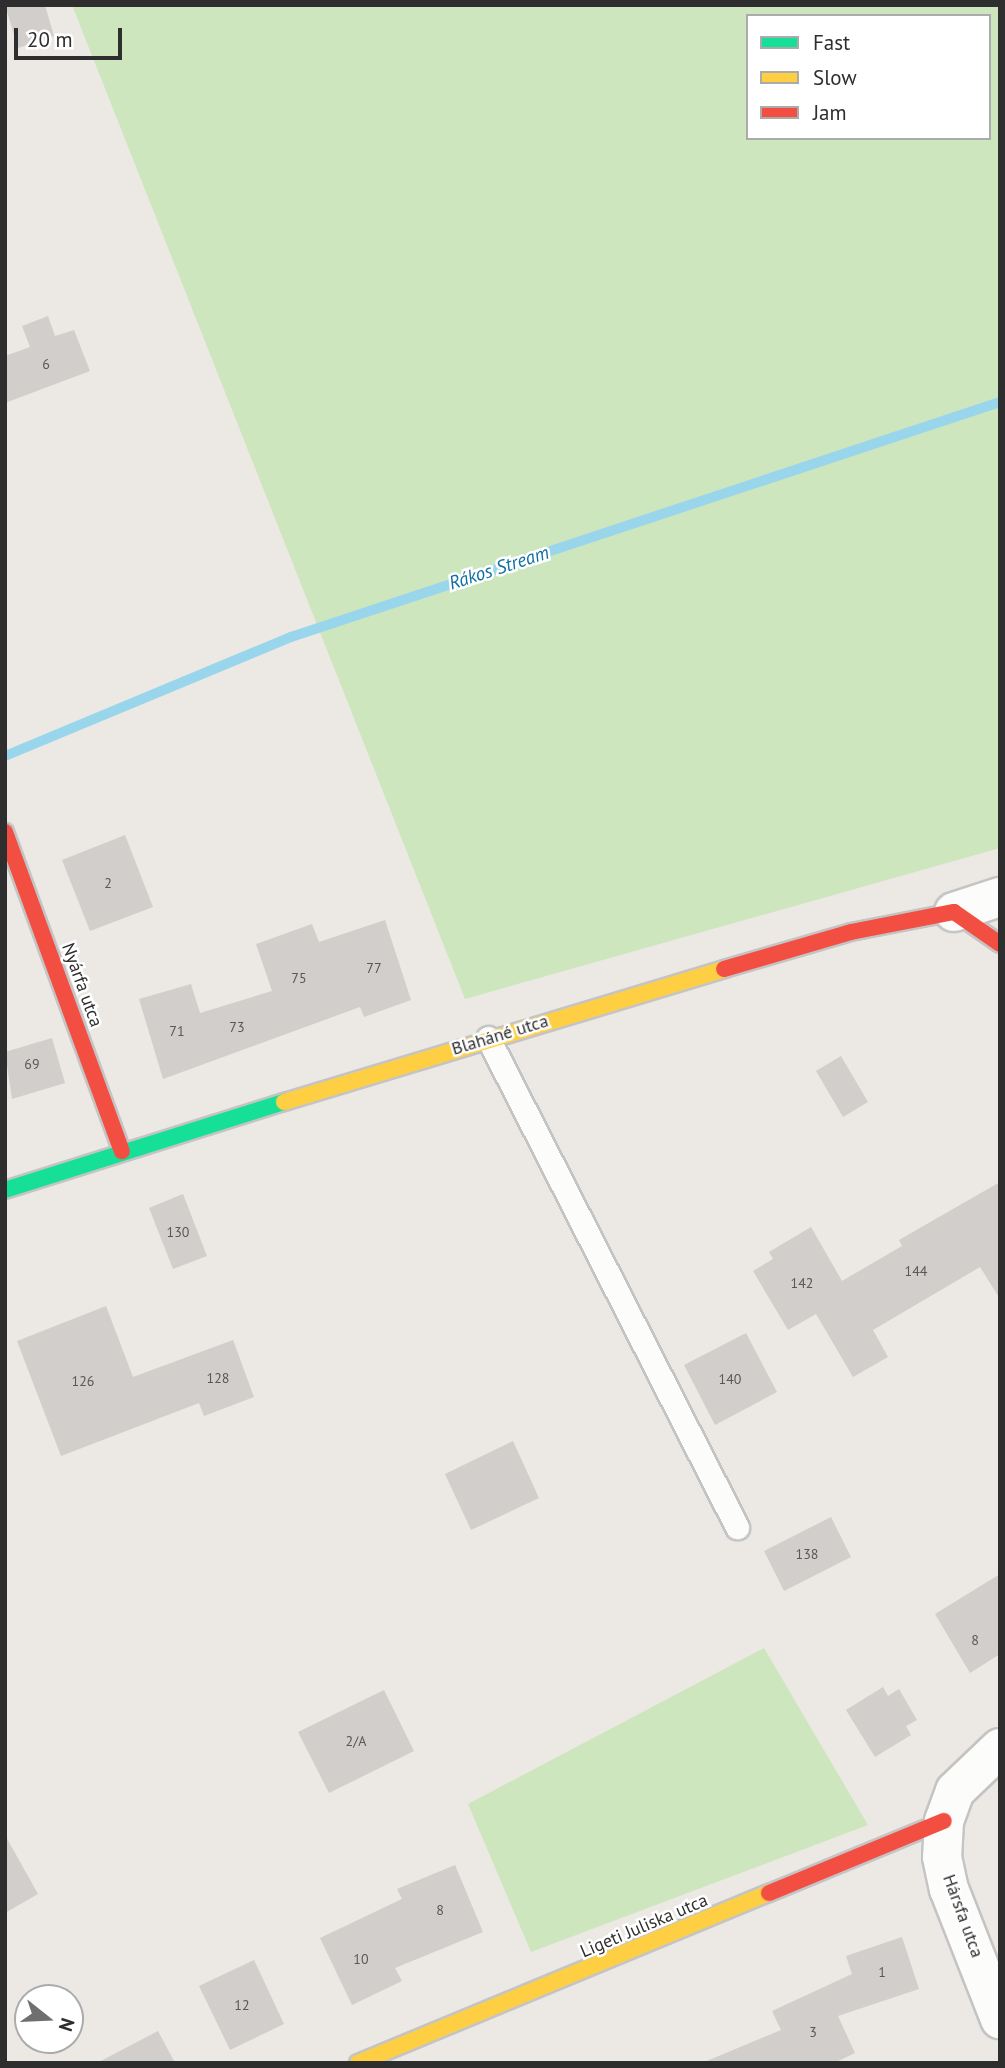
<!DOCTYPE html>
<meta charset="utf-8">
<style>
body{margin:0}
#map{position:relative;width:1005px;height:2068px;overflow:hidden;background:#ece8e4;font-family:"PT Sans",sans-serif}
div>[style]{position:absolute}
.green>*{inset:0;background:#cee6be}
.stream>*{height:10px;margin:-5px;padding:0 5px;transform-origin:5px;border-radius:5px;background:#99d6ec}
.building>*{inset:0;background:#d1cecb}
.roads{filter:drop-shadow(2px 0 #c5c4c5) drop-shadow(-2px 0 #c5c4c5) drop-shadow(0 2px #c5c4c5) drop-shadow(0 -2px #c5c4c5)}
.lane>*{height:23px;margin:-11.5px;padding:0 11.5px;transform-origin:11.5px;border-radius:11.5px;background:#fcfcfb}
.street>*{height:38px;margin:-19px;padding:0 19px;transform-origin:19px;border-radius:19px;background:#fcfcfb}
.fast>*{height:16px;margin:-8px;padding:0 8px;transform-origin:8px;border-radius:8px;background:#16e098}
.slow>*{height:16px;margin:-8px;padding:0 8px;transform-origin:8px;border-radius:8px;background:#ffcf43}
.jam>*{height:16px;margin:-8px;padding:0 8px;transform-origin:8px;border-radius:8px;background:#f24e42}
span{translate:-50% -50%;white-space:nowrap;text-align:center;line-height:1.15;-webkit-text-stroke:5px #fff;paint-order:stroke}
.number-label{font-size:14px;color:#585857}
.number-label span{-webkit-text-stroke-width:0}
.street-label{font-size:18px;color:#2e2e2e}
.water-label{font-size:19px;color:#0d6fa3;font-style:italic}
.frame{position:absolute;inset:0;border:7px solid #2e2e2e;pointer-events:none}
.legend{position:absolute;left:746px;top:14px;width:245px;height:126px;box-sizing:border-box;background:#fff;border:2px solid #ababab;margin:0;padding:9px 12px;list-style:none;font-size:21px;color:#2e2e2e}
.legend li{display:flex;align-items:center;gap:14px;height:35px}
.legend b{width:35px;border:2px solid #ababab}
.north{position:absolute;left:14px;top:1984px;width:70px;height:70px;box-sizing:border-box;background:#fff;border:2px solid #ababab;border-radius:50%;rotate:108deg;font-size:19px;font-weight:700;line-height:28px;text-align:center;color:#2e2e2e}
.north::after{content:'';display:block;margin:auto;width:24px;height:32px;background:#706f6e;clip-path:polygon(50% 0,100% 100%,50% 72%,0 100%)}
.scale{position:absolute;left:14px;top:28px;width:108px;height:32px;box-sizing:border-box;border:4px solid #2e2e2e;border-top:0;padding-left:9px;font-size:21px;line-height:24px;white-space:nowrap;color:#2e2e2e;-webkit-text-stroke:5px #fff;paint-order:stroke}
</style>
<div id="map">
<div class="green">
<div style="clip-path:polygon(evenodd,72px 5px,1000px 5px,1000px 848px,465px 999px,72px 5px,748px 16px,989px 16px,989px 138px,748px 138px,748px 16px)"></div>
<div style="clip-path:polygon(764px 1648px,868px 1825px,531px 1952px,468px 1804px)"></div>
</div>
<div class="stream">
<div style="left:5px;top:756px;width:310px;rotate:-22.6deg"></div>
<div style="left:291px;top:637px;width:747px;rotate:-18.34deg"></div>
</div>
<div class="building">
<div style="clip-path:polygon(5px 5px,45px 5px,54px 36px,18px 48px)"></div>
<div style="clip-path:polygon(48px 316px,55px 336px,74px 330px,90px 371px,5px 403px,5px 356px,30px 347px,22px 326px)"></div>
<div style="clip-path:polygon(125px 835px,153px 907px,90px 931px,62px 860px)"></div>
<div style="clip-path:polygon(385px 920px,411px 1000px,364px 1017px,360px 1007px,163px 1079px,139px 999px,191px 984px,200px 1013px,272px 991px,256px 944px,312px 924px,319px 942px)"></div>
<div style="clip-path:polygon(52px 1038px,65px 1083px,12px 1099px,5px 1052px)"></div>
<div style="clip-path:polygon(841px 1056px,868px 1102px,843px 1117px,816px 1071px)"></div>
<div style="clip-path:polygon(1000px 1182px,1000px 1299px,980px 1267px,873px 1330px,888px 1357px,853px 1377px,816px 1314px,788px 1330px,753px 1271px,773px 1259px,769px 1252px,811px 1227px,842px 1281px,902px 1246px,899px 1240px)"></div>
<div style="clip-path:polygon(183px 1194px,207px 1256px,173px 1269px,149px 1208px)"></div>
<div style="clip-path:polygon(106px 1306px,133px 1377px,233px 1340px,254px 1397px,204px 1416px,199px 1403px,61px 1456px,17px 1341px)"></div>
<div style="clip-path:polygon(746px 1333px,777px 1392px,715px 1425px,684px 1365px)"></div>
<div style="clip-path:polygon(513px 1441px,539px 1498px,471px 1530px,445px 1474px)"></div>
<div style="clip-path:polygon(831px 1517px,851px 1557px,784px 1591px,764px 1551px)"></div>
<div style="clip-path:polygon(1000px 1574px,1000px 1654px,970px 1673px,935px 1614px)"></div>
<div style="clip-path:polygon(883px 1687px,888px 1696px,899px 1689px,917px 1720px,906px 1726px,911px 1735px,875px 1757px,846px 1710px)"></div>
<div style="clip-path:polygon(384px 1690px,414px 1751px,329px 1793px,298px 1732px)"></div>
<div style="clip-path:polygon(5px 1835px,38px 1894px,5px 1913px)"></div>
<div style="clip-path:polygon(455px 1865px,483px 1932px,395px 1968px,402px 1981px,352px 2005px,320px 1938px,402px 1899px,397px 1889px)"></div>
<div style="clip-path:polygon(902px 1937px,919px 1989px,838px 2016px,855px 2053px,834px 2063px,702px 2063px,781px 2030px,772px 2011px,852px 1974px,846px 1956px)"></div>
<div style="clip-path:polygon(254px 1960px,284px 2024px,230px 2050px,199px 1986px)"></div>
<div style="clip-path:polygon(158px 2031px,175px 2063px,97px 2063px)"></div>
</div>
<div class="roads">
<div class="lane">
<div style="left:488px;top:1038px;width:549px;rotate:63.01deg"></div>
</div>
<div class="street">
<div style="left:954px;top:912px;width:48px;rotate:-18.1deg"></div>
<div style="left:1000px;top:1748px;width:62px;rotate:136.3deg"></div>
<div style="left:955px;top:1791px;width:32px;rotate:110deg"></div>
<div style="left:944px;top:1821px;width:36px;rotate:93deg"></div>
<div style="left:942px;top:1857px;width:33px;rotate:78deg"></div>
<div style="left:949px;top:1889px;width:140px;rotate:68.6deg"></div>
</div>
<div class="fast">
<div style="left:5px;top:1190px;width:293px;rotate:-17.5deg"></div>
</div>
<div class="slow">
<div style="left:284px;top:1102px;width:460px;rotate:-16.8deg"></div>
<div style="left:358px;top:2063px;width:445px;rotate:-22.5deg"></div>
</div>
<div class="jam">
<div style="left:5px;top:832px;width:340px;rotate:69.9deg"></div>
<div style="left:724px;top:969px;width:132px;rotate:-16.2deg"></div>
<div style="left:851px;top:932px;width:105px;rotate:-11deg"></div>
<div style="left:954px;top:912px;width:56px;rotate:34.8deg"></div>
<div style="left:769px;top:1893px;width:189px;rotate:-22.4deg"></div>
</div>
</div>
<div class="number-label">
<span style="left:46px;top:364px">6</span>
<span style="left:108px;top:883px">2</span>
<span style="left:374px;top:968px">77</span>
<span style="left:299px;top:978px">75</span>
<span style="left:237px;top:1027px">73</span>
<span style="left:177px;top:1031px">71</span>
<span style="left:32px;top:1064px">69</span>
<span style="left:178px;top:1232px">130</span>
<span style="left:916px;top:1271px">144</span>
<span style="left:802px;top:1283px">142</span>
<span style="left:218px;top:1378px">128</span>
<span style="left:730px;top:1379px">140</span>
<span style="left:83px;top:1381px">126</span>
<span style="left:807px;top:1554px">138</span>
<span style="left:975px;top:1640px">8</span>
<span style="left:356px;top:1741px">2/A</span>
<span style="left:440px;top:1910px">8</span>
<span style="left:361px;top:1959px">10</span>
<span style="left:882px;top:1972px">1</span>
<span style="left:242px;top:2005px">12</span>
<span style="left:813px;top:2032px">3</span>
</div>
<div class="street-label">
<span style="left:82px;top:985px;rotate:70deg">Nyárfa utca</span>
<span style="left:500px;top:1035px;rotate:-17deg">Blaháné utca</span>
<span style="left:963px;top:1916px;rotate:70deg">Hársfa utca</span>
<span style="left:644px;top:1926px;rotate:-23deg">Ligeti Juliska utca</span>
</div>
<div class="water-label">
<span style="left:499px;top:568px;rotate:-18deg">Rákos Stream</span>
</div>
<div class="frame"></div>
<ul class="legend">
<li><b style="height:9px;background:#16e098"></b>Fast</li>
<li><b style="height:9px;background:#ffcf43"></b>Slow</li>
<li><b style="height:9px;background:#f24e42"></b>Jam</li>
</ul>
<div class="north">N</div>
<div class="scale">20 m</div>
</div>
